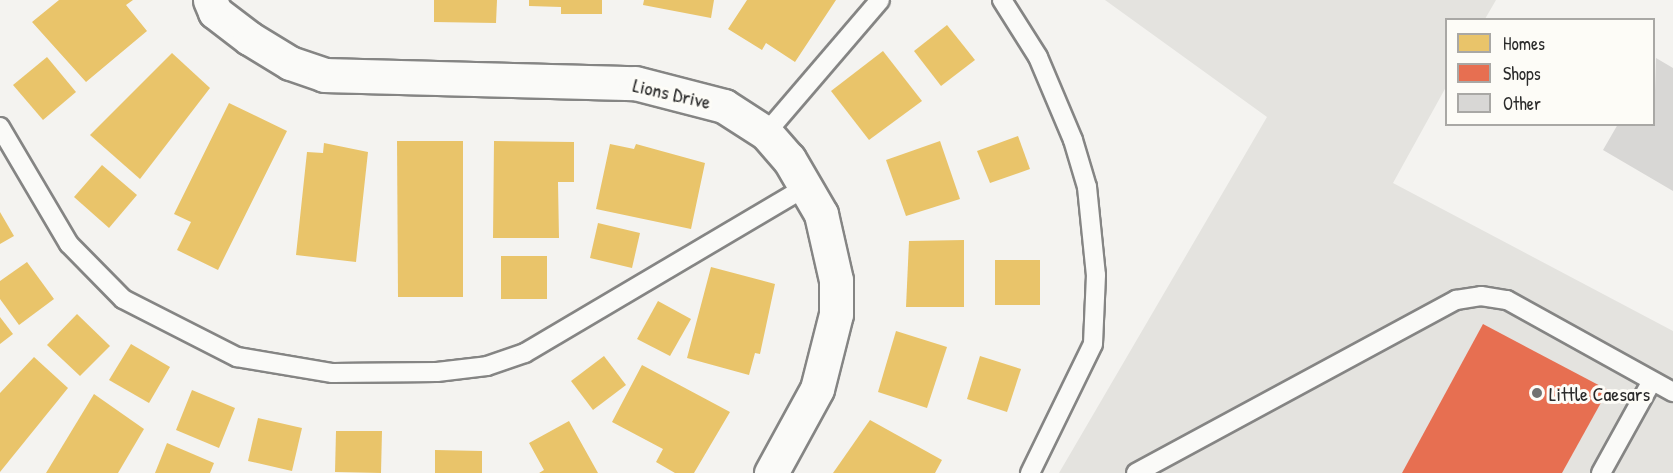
<!DOCTYPE html>
<style>
body{margin:0}
#map{position:relative;width:1673px;height:473px;overflow:hidden;background:#f4f3f0;font-family:"Patrick Hand",sans-serif}
div>[style]{position:absolute}
.built>*{inset:0;background:#e4e3df}
.homes>*{inset:0;background:#e9c46a}
.shops>*{inset:0;background:#e76f51}
.building>*{inset:0;background:#d8d7d5}
.roads{filter:drop-shadow(2px 0 #858584) drop-shadow(-2px 0 #858584) drop-shadow(0 2px #858584) drop-shadow(0 -2px #858584)}
.service>*{height:18px;margin:-9px;padding:0 9px;transform-origin:9px;border-radius:9px;background:#fafaf8}
.minor>*{height:33px;margin:-16.5px;padding:0 16.5px;transform-origin:16.5px;border-radius:16.5px;background:#fafaf8}
.dots>*{width:16px;height:16px;translate:-50% -50%;box-sizing:border-box;border:3px solid #fdfcf7;border-radius:50%}
span{translate:-50% -50%;white-space:nowrap;text-align:center;line-height:1.15;-webkit-text-stroke:6px #fdfcf7;paint-order:stroke}
.street-label{font-size:20px;color:#2b2b2b}
.poi-label{font-size:20px;color:#2b2b2b}
.left{translate:0 -50%;text-align:left}
.legend{position:absolute;left:1445px;top:18px;width:210px;height:108px;box-sizing:border-box;background:#fdfcf7;border:2px solid #a9a8a5;margin:0;padding:8px 10px;list-style:none;font-size:18px;color:#2b2b2b}
.legend li{display:flex;align-items:center;gap:12px;height:30px}
.legend b{width:30px;border:2px solid #a9a8a5}
</style>
<div id="map">
<div class="built">
<div style="clip-path:polygon(1105px 0,1496px 0,1485px 19px,1446px 20px,1446px 87px,1393px 183px,1673px 331px,1673px 473px,1059px 473px,1267px 117px)"></div>
</div>
<div class="homes">
<div style="clip-path:polygon(59px 0,133px 0,126px 5px,147px 31px,86px 82px,32px 22px)"></div>
<div style="clip-path:polygon(434px 0,497px 0,496px 23px,434px 22px)"></div>
<div style="clip-path:polygon(529px 0,602px 0,602px 14px,561px 14px,561px 7px,529px 6px)"></div>
<div style="clip-path:polygon(644px 0,714px 0,711px 18px,643px 5px)"></div>
<div style="clip-path:polygon(747px 0,836px 0,795px 62px,766px 43px,762px 50px,728px 29px)"></div>
<div style="clip-path:polygon(947px 25px,975px 60px,941px 86px,914px 51px)"></div>
<div style="clip-path:polygon(883px 51px,922px 101px,869px 140px,831px 91px)"></div>
<div style="clip-path:polygon(172px 53px,210px 88px,140px 179px,90px 135px)"></div>
<div style="clip-path:polygon(47px 57px,76px 92px,43px 120px,13px 85px)"></div>
<div style="clip-path:polygon(229px 103px,287px 131px,218px 270px,177px 250px,191px 222px,174px 214px)"></div>
<div style="clip-path:polygon(1018px 136px,1030px 169px,990px 183px,977px 151px)"></div>
<div style="clip-path:polygon(397px 141px,463px 141px,463px 297px,398px 297px)"></div>
<div style="clip-path:polygon(494px 141px,574px 142px,574px 182px,558px 182px,559px 238px,493px 238px)"></div>
<div style="clip-path:polygon(940px 141px,960px 199px,906px 216px,886px 160px)"></div>
<div style="clip-path:polygon(324px 143px,368px 152px,356px 262px,296px 255px,307px 152px,323px 153px)"></div>
<div style="clip-path:polygon(610px 144px,634px 149px,636px 144px,705px 163px,691px 229px,596px 209px)"></div>
<div style="clip-path:polygon(102px 165px,137px 195px,109px 228px,74px 197px)"></div>
<div style="clip-path:polygon(0 212px,14px 236px,0 244px)"></div>
<div style="clip-path:polygon(598px 223px,640px 233px,632px 268px,590px 258px)"></div>
<div style="clip-path:polygon(964px 240px,964px 307px,906px 307px,909px 241px)"></div>
<div style="clip-path:polygon(501px 256px,547px 256px,547px 299px,501px 299px)"></div>
<div style="clip-path:polygon(995px 260px,1040px 260px,1040px 305px,995px 305px)"></div>
<div style="clip-path:polygon(27px 262px,54px 299px,19px 325px,0 299px,0 281px)"></div>
<div style="clip-path:polygon(711px 267px,775px 284px,760px 354px,755px 353px,749px 375px,687px 358px)"></div>
<div style="clip-path:polygon(658px 301px,691px 319px,670px 356px,637px 339px)"></div>
<div style="clip-path:polygon(77px 314px,110px 346px,80px 376px,47px 345px)"></div>
<div style="clip-path:polygon(0 317px,13px 334px,0 344px)"></div>
<div style="clip-path:polygon(896px 331px,947px 347px,927px 408px,878px 392px)"></div>
<div style="clip-path:polygon(131px 344px,170px 367px,149px 403px,109px 380px)"></div>
<div style="clip-path:polygon(604px 356px,626px 385px,593px 410px,571px 381px)"></div>
<div style="clip-path:polygon(980px 356px,1021px 369px,1007px 412px,967px 399px)"></div>
<div style="clip-path:polygon(34px 357px,68px 388px,0 472px,0 393px)"></div>
<div style="clip-path:polygon(642px 365px,730px 412px,694px 473px,675px 473px,656px 462px,663px 449px,612px 422px)"></div>
<div style="clip-path:polygon(192px 390px,235px 408px,219px 448px,176px 430px)"></div>
<div style="clip-path:polygon(94px 394px,144px 429px,118px 473px,46px 473px)"></div>
<div style="clip-path:polygon(258px 418px,302px 428px,292px 471px,248px 461px)"></div>
<div style="clip-path:polygon(870px 420px,942px 460px,935px 473px,833px 473px)"></div>
<div style="clip-path:polygon(569px 421px,598px 473px,539px 473px,544px 470px,529px 443px)"></div>
<div style="clip-path:polygon(336px 431px,382px 431px,381px 473px,335px 472px)"></div>
<div style="clip-path:polygon(167px 443px,214px 463px,210px 473px,155px 473px)"></div>
<div style="clip-path:polygon(435px 450px,482px 451px,482px 473px,435px 473px)"></div>
</div>
<div class="shops">
<div style="clip-path:polygon(1483px 324px,1608px 390px,1562px 473px,1402px 473px)"></div>
</div>
<div class="building">
<div style="clip-path:polygon(1656px 58px,1673px 68px,1673px 191px,1603px 150px,1618px 124px,1654px 124px)"></div>
</div>
<div class="roads">
<div class="service">
<div style="left:1002px;top:0;width:67px;rotate:57.7deg"></div>
<div style="left:1038px;top:57px;width:90px;rotate:67.1deg"></div>
<div style="left:1073px;top:140px;width:49px;rotate:73.4deg"></div>
<div style="left:1087px;top:187px;width:88px;rotate:84.2deg"></div>
<div style="left:1096px;top:275px;width:69px;rotate:92.5deg"></div>
<div style="left:1093px;top:344px;width:144px;rotate:116deg"></div>
<div style="left:0;top:127px;width:136px;rotate:59.5deg"></div>
<div style="left:69px;top:244px;width:77px;rotate:45.5deg"></div>
<div style="left:123px;top:299px;width:128px;rotate:27deg"></div>
<div style="left:237px;top:357px;width:97px;rotate:9.5deg"></div>
<div style="left:333px;top:373px;width:104px;rotate:-0.6deg"></div>
<div style="left:437px;top:372px;width:50px;rotate:-6.8deg"></div>
<div style="left:487px;top:366px;width:40px;rotate:-18.9deg"></div>
<div style="left:525px;top:353px;width:328px;rotate:-30.6deg"></div>
<div style="left:766px;top:133px;width:175px;rotate:-49.4deg"></div>
<div style="left:1136px;top:473px;width:364px;rotate:-28.4deg"></div>
<div style="left:1456px;top:300px;width:25px;rotate:-9deg"></div>
<div style="left:1481px;top:296px;width:26px;rotate:9deg"></div>
<div style="left:1507px;top:300px;width:190px;rotate:29deg"></div>
<div style="left:1601px;top:473px;width:105px;rotate:-61deg"></div>
</div>
<div class="minor">
<div style="left:210px;top:0;width:13px;rotate:67deg"></div>
<div style="left:215px;top:12px;width:43px;rotate:37.4deg"></div>
<div style="left:249px;top:38px;width:48px;rotate:31.4deg"></div>
<div style="left:290px;top:63px;width:36px;rotate:19deg"></div>
<div style="left:324px;top:75px;width:311px;rotate:1.5deg"></div>
<div style="left:635px;top:83px;width:92px;rotate:14.5deg"></div>
<div style="left:724px;top:106px;width:50px;rotate:32.7deg"></div>
<div style="left:766px;top:133px;width:35px;rotate:49deg"></div>
<div style="left:789px;top:159px;width:64px;rotate:59.8deg"></div>
<div style="left:821px;top:214px;width:68px;rotate:77.2deg"></div>
<div style="left:836px;top:280px;width:34px;rotate:90deg"></div>
<div style="left:836px;top:314px;width:77px;rotate:104.2deg"></div>
<div style="left:817px;top:389px;width:96px;rotate:118.7deg"></div>
</div>
</div>
<div class="dots">
<div style="left:1537px;top:393px;background:#717170"></div>
</div>
<div class="street-label">
<span style="left:672px;top:93px;rotate:13deg">Lions Drive</span>
</div>
<div class="poi-label">
<span class="left" style="left:1549px;top:393px">Little Caesars</span>
</div>
<ul class="legend">
<li><b style="height:16px;background:#e9c46a"></b>Homes</li>
<li><b style="height:16px;background:#e76f51"></b>Shops</li>
<li><b style="height:16px;background:#d8d7d5"></b>Other</li>
</ul>
</div>
